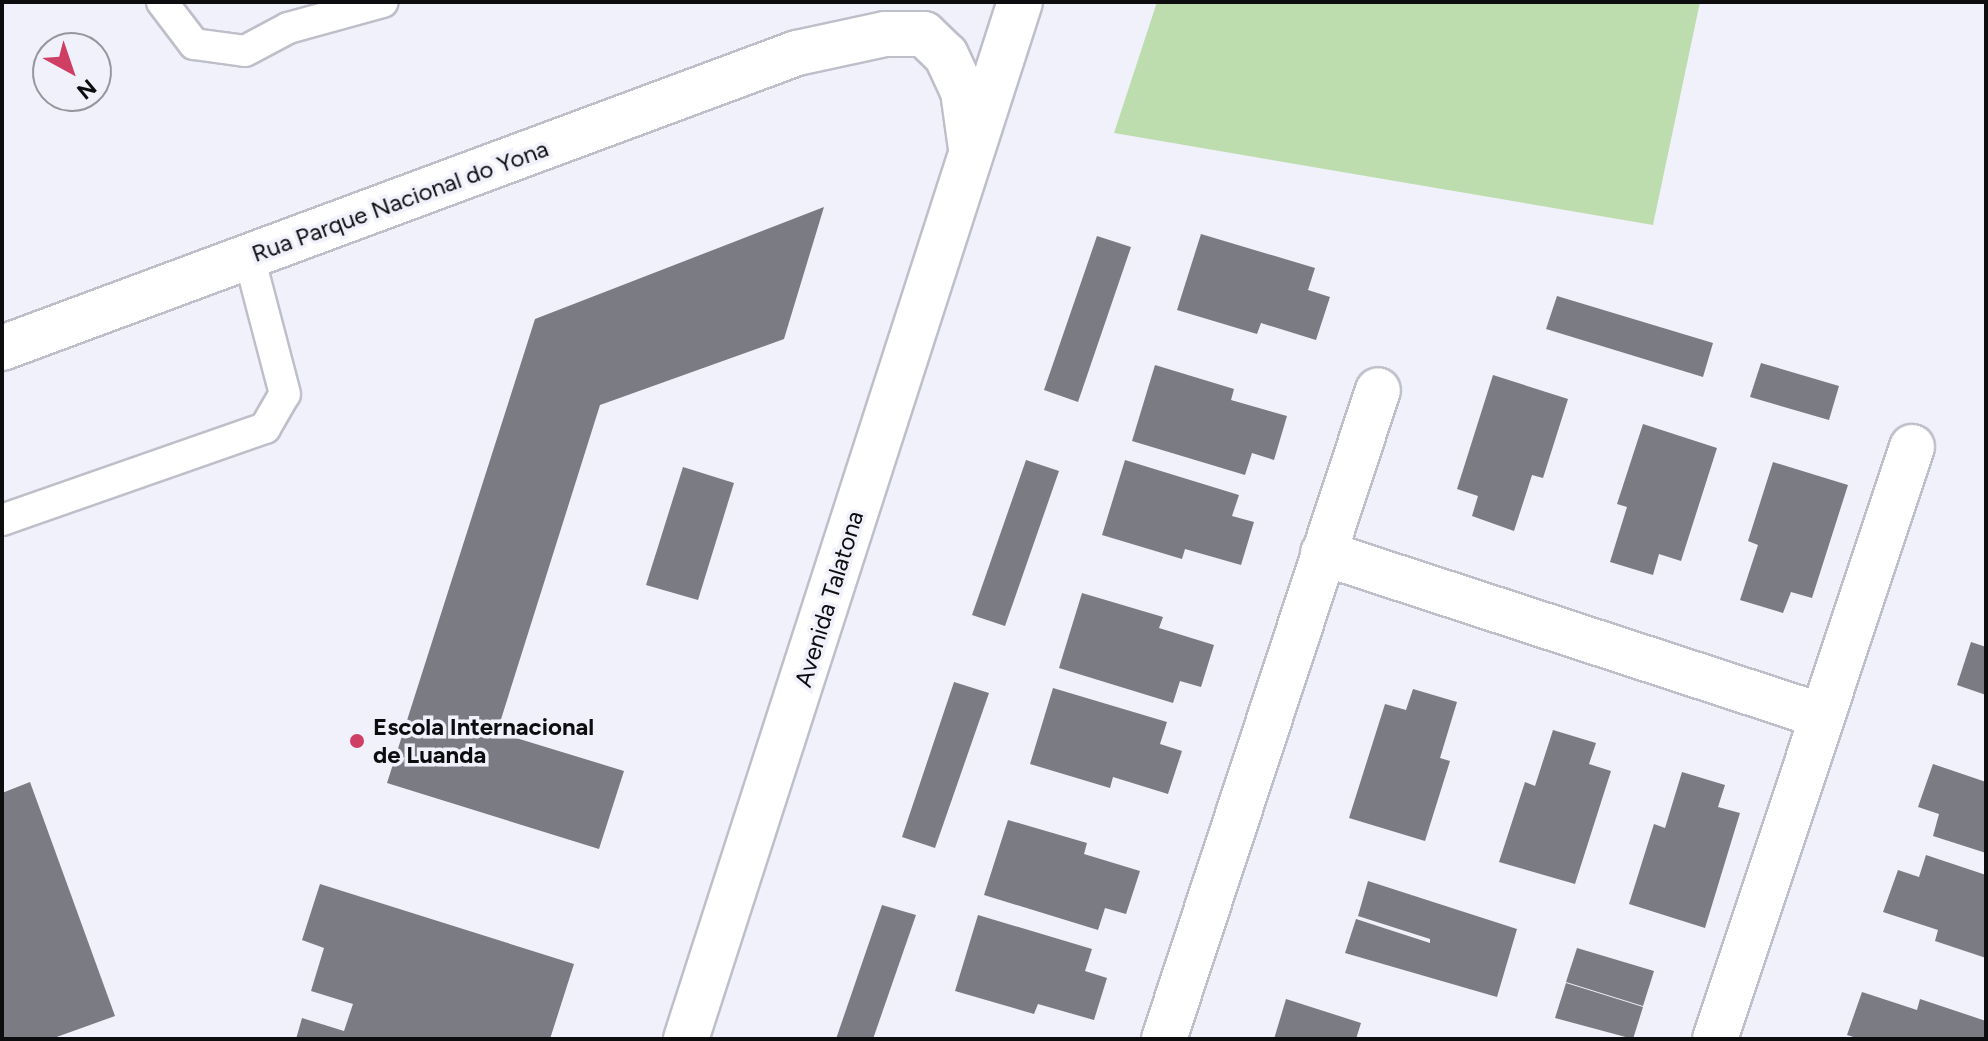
<!DOCTYPE html>
<style>
body{margin:0}
#map{position:relative;width:1988px;height:1041px;overflow:hidden;background:#f1f1fc;font-family:Figtree,sans-serif}
div>[style]{position:absolute}
.green>*{inset:0;background:#beddae}
.building>*{inset:0;background:#7b7b84}
.roads{filter:drop-shadow(2px 0 #bebfc9) drop-shadow(-2px 0 #bebfc9) drop-shadow(0 2px #bebfc9) drop-shadow(0 -2px #bebfc9)}
.service>*{height:30px;margin:-15px;padding:0 15px;transform-origin:15px;border-radius:15px;background:#fff}
.minor>*{height:44px;margin:-22px;padding:0 22px;transform-origin:22px;border-radius:22px;background:#fff}
.tertiary>*{height:44px;margin:-22px;padding:0 22px;transform-origin:22px;border-radius:22px;background:#fff}
.secondary>*{height:44px;margin:-22px;padding:0 22px;transform-origin:22px;border-radius:22px;background:#fff}
.dots>*{width:22px;height:22px;translate:-50% -50%;box-sizing:border-box;border:4px solid #f1f1fc;border-radius:50%}
span{translate:-50% -50%;white-space:nowrap;text-align:center;line-height:1.15;-webkit-text-stroke:7px #f1f1fc;paint-order:stroke}
.street-label{font-size:24px;color:#0d0d10}
.poi-label{font-size:24px;color:#0d0d10;font-weight:700}
.left{translate:0 -50%;text-align:left}
.frame{position:absolute;inset:0;border:4px solid #0d0d10;pointer-events:none}
.north{position:absolute;left:32px;top:32px;width:80px;height:80px;box-sizing:border-box;background:#f1f1fc;border:2px solid #96969e;border-radius:50%;rotate:140deg;font-size:22px;font-weight:700;line-height:32px;text-align:center;color:#0d0d10}
.north::after{content:'';display:block;margin:auto;width:28px;height:36px;background:#cf3f63;clip-path:polygon(50% 0,100% 100%,50% 72%,0 100%)}
</style>
<div id="map">
<div class="green">
<div style="clip-path:polygon(1157px 2px,1700px 2px,1653px 225px,1114px 133px)"></div>
</div>
<div class="building">
<div style="clip-path:polygon(824px 207px,784px 339px,600px 405px,497px 732px,624px 771px,599px 849px,387px 783px,535px 319px)"></div>
<div style="clip-path:polygon(1201px 234px,1315px 268px,1308px 290px,1330px 297px,1316px 340px,1261px 323px,1257px 334px,1177px 310px)"></div>
<div style="clip-path:polygon(1097px 236px,1131px 247px,1078px 402px,1044px 390px)"></div>
<div style="clip-path:polygon(1557px 296px,1713px 343px,1703px 377px,1546px 329px)"></div>
<div style="clip-path:polygon(1761px 363px,1839px 386px,1829px 420px,1750px 397px)"></div>
<div style="clip-path:polygon(1155px 365px,1234px 389px,1231px 400px,1287px 416px,1274px 460px,1252px 453px,1245px 475px,1132px 441px)"></div>
<div style="clip-path:polygon(1493px 375px,1568px 399px,1543px 478px,1532px 475px,1514px 531px,1472px 516px,1478px 496px,1457px 489px)"></div>
<div style="clip-path:polygon(1643px 424px,1717px 448px,1681px 561px,1659px 554px,1653px 575px,1610px 562px,1627px 507px,1617px 504px)"></div>
<div style="clip-path:polygon(1026px 460px,1059px 471px,1005px 626px,972px 615px)"></div>
<div style="clip-path:polygon(1125px 460px,1239px 495px,1232px 516px,1254px 522px,1241px 565px,1185px 549px,1182px 559px,1102px 535px)"></div>
<div style="clip-path:polygon(1773px 462px,1848px 485px,1812px 598px,1791px 592px,1783px 613px,1740px 600px,1758px 545px,1748px 541px)"></div>
<div style="clip-path:polygon(683px 467px,734px 483px,698px 600px,646px 585px)"></div>
<div style="clip-path:polygon(1082px 593px,1163px 617px,1159px 628px,1214px 645px,1201px 687px,1180px 681px,1173px 703px,1059px 668px)"></div>
<div style="clip-path:polygon(1971px 642px,1986px 647px,1986px 695px,1957px 685px)"></div>
<div style="clip-path:polygon(954px 682px,989px 693px,935px 848px,902px 837px)"></div>
<div style="clip-path:polygon(1053px 688px,1167px 722px,1160px 744px,1182px 751px,1168px 794px,1113px 777px,1110px 788px,1030px 764px)"></div>
<div style="clip-path:polygon(1413px 689px,1457px 702px,1440px 758px,1450px 761px,1425px 841px,1349px 818px,1385px 704px,1406px 710px)"></div>
<div style="clip-path:polygon(1553px 730px,1596px 743px,1589px 764px,1611px 771px,1575px 884px,1499px 862px,1525px 782px,1535px 786px)"></div>
<div style="clip-path:polygon(1933px 764px,1986px 782px,1986px 853px,1933px 836px,1939px 814px,1918px 807px)"></div>
<div style="clip-path:polygon(1682px 772px,1725px 785px,1718px 807px,1740px 813px,1705px 928px,1629px 904px,1654px 824px,1665px 828px)"></div>
<div style="clip-path:polygon(30px 782px,115px 1016px,51px 1039px,2px 1039px,2px 793px)"></div>
<div style="clip-path:polygon(1008px 820px,1087px 843px,1084px 854px,1140px 871px,1126px 914px,1105px 908px,1098px 930px,984px 895px)"></div>
<div style="clip-path:polygon(1926px 855px,1986px 875px,1986px 958px,1935px 941px,1938px 930px,1883px 912px,1898px 870px,1919px 877px)"></div>
<div style="clip-path:polygon(1368px 881px,1517px 929px,1497px 997px,1345px 953px,1356px 919px,1430px 943px,1430px 939px,1358px 916px)"></div>
<div style="clip-path:polygon(320px 884px,574px 964px,550px 1039px,296px 1039px,302px 1018px,344px 1031px,353px 1004px,311px 991px,324px 948px,302px 940px)"></div>
<div style="clip-path:polygon(882px 905px,916px 915px,873px 1039px,836px 1039px)"></div>
<div style="clip-path:polygon(978px 915px,1092px 949px,1085px 971px,1107px 978px,1094px 1020px,1038px 1004px,1034px 1014px,955px 991px)"></div>
<div style="clip-path:polygon(1577px 948px,1654px 971px,1643px 1006px,1566px 982px)"></div>
<div style="clip-path:polygon(1566px 983px,1643px 1007px,1633px 1039px,1555px 1018px)"></div>
<div style="clip-path:polygon(1862px 992px,1917px 1010px,1920px 999px,1986px 1021px,1986px 1039px,1860px 1039px,1847px 1035px)"></div>
<div style="clip-path:polygon(1286px 999px,1361px 1023px,1356px 1039px,1274px 1039px)"></div>
</div>
<div class="roads">
<div class="service">
<div style="left:162px;top:2px;width:53px;rotate:52.7deg"></div>
<div style="left:194px;top:44px;width:51px;rotate:7.8deg"></div>
<div style="left:245px;top:51px;width:49px;rotate:-28.1deg"></div>
<div style="left:288px;top:28px;width:98px;rotate:-15.3deg"></div>
<div style="left:2px;top:520px;width:279px;rotate:-19.3deg"></div>
<div style="left:265px;top:428px;width:39px;rotate:-60deg"></div>
<div style="left:285px;top:394px;width:142px;rotate:-104.7deg"></div>
</div>
<div class="minor">
<div style="left:1323px;top:553px;width:525px;rotate:18.09deg"></div>
<div style="left:1164px;top:1039px;width:683px;rotate:-71.75deg"></div>
<div style="left:1715px;top:1039px;width:624px;rotate:-71.59deg"></div>
</div>
<div class="tertiary">
<div style="left:2px;top:348px;width:848px;rotate:-20.36deg"></div>
</div>
<div class="secondary">
<div style="left:797px;top:53px;width:90px;rotate:-12.2deg"></div>
<div style="left:885px;top:34px;width:39px"></div>
<div style="left:924px;top:34px;width:30px;rotate:44deg"></div>
<div style="left:946px;top:55px;width:40px;rotate:65deg"></div>
<div style="left:963px;top:91px;width:59px;rotate:82.1deg"></div>
<div style="left:686px;top:1039px;width:1089px;rotate:-72.15deg"></div>
</div>
</div>
<div class="dots">
<div style="left:357px;top:741px;background:#cf3f63"></div>
</div>
<div class="street-label">
<span style="left:400px;top:201px;rotate:-20deg">Rua Parque Nacional do Yona</span>
<span style="left:829px;top:599px;rotate:-73deg">Avenida Talatona</span>
</div>
<div class="poi-label">
<span class="left" style="left:373px;top:741px">Escola Internacional<br>de Luanda</span>
</div>
<div class="frame"></div>
<div class="north">N</div>
</div>
